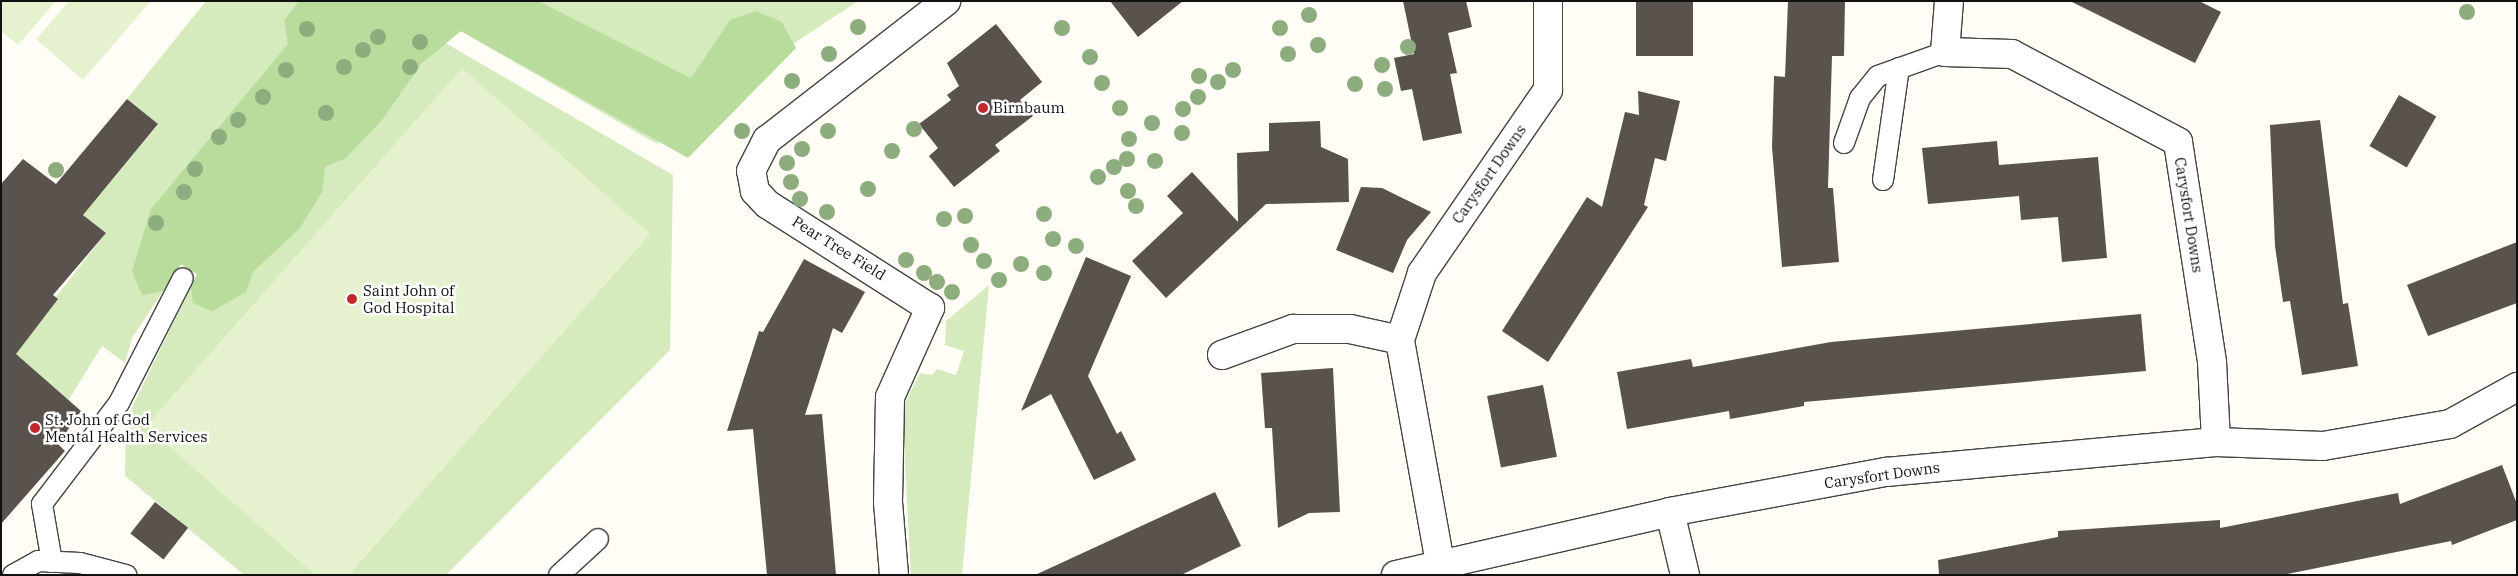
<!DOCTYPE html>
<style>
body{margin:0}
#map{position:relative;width:2518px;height:576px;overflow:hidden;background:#fffdf5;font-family:"IBM Plex Serif",serif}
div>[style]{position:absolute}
.green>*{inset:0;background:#d5ebbd}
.forest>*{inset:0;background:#b9dc9c}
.pitch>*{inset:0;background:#e6f2cf}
.building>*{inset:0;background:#5a524d;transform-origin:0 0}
.roads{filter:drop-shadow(1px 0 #444) drop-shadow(-1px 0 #444) drop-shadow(0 1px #444) drop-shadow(0 -1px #444)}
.lane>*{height:20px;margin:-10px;padding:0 10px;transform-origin:10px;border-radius:10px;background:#fff}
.street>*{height:28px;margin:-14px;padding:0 14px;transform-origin:14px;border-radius:14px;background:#fff}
.trees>*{width:16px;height:16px;margin:-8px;border-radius:50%;background:#8dad7f}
.dots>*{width:14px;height:14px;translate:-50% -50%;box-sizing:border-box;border:2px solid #fff;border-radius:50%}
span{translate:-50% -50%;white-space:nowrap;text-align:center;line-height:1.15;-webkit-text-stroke:5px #fff;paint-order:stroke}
.poi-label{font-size:15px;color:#111}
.left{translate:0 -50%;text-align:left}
.street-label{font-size:15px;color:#111}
.frame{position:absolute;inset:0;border:2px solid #111;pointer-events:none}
</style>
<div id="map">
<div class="green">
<div style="clip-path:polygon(206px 1px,373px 1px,673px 175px,670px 350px,446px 575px,244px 575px,125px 476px,126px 420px,197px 274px,181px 264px,132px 338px,125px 363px,102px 346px,68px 401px,13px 352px,106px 233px,53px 191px,102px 192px,158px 125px,127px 99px)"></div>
<div style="clip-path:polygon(408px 1px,858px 1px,716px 95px,657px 144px)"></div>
<div style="clip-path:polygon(989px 285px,962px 575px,911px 575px,902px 409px,920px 373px,932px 375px,937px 369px,956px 375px,964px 351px,945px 345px,946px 321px)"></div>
</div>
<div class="forest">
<div style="clip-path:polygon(299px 1px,538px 1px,691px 78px,730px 20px,756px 11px,782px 22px,796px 48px,688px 158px,461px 31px,421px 64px,383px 119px,346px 158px,325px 167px,322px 192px,300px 228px,253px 272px,246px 292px,212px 311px,193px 303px,191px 288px,197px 274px,181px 264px,163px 291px,142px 295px,132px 271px,151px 209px,288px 44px,284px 20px)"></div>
</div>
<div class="pitch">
<div style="clip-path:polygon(1px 1px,56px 1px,18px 45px,1px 31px)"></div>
<div style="clip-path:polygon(69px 1px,151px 1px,83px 80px,36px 39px)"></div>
<div style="clip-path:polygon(462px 68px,650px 234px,349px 575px,315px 575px,146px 426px)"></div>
</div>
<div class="building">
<div style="clip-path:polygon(1110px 1px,1183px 1px,1138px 37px)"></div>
<div style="clip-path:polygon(1403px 1px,1466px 1px,1472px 27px,1448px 33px,1457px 73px,1450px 74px,1462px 133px,1423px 141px,1412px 89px,1401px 91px,1394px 58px,1414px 54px)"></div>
<div style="left:1636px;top:1px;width:57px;height:55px"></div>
<div style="clip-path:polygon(1788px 1px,1845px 1px,1844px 56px,1832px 56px,1828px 188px,1833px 188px,1839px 262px,1782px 267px,1772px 147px,1774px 76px,1785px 77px)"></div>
<div style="clip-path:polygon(2070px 1px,2199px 1px,2221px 12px,2195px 63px)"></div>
<div style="clip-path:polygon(996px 24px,1042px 82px,1020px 100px,1033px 116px,995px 145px,1000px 151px,954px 187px,929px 156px,938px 148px,919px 124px,951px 100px,947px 95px,959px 86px,947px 63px)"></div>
<div style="clip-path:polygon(1638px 91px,1680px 101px,1666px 161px,1655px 158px,1644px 205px,1648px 207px,1548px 362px,1502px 331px,1587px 197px,1602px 207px,1625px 112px,1639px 115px)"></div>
<div style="left:2399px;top:95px;width:43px;height:59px;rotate:30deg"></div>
<div style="clip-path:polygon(127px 99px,158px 124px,83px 215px,106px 233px,53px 295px,58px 299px,16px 354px,81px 411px,58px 444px,65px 451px,1px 524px,1px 184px,23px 159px,56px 184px)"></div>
<div style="clip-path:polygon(2320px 120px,2343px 304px,2348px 303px,2358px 366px,2302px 375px,2290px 301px,2283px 302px,2275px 246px,2270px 125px)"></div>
<div style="clip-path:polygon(1320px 121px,1321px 147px,1348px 159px,1349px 202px,1266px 204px,1166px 298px,1132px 261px,1183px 213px,1167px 196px,1192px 172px,1238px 222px,1237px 153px,1269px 151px,1269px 123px)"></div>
<div style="clip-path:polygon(1997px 141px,1999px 165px,2098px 157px,2107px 258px,2062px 262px,2058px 217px,2021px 220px,2019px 196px,1928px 204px,1922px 148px)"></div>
<div style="clip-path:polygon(1361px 187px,1382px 188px,1431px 212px,1407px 240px,1393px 273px,1336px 250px)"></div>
<div style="clip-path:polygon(2517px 242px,2517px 303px,2428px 336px,2407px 285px)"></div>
<div style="clip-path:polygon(1086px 257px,1131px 276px,1088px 376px,1117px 434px,1121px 431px,1136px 460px,1094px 480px,1051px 394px,1021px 411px)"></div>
<div style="clip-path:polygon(804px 259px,865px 292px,842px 333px,833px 328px,805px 415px,822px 414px,836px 575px,767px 575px,753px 429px,727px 431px,759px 331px,763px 332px)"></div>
<div style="clip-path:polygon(2141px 314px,2146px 371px,1804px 402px,1804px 406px,1730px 419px,1729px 411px,1627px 429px,1617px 372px,1691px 359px,1693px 367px,1831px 342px)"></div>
<div style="clip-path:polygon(1333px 368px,1340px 512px,1309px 513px,1278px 528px,1272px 428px,1265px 428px,1261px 373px)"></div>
<div style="left:1543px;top:385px;width:73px;height:57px;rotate:79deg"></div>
<div style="clip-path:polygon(2502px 465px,2517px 504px,2517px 520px,2452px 545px,2451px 541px,2282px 575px,1939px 575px,1938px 560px,2058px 537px,2058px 531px,2220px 520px,2220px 528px,2398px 493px,2400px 504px)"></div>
<div style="clip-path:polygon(1215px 492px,1241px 546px,1181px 575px,1035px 575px)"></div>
<div style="left:155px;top:502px;width:42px;height:40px;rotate:38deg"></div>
</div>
<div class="roads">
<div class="lane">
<div style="left:1844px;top:143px;width:48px;rotate:-70.4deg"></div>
<div style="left:1860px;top:98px;width:28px;rotate:-51deg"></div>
<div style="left:1878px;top:76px;width:71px;rotate:-19.7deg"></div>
<div style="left:1883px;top:180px;width:113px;rotate:-81.9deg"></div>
<div style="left:52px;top:562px;width:59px;rotate:-99.8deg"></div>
<div style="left:42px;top:504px;width:127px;rotate:-52.7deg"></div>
<div style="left:119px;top:403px;width:140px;rotate:-62.9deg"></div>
<div style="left:13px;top:575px;width:29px;rotate:-29deg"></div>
<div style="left:38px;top:561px;width:42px;rotate:2.7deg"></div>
<div style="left:80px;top:563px;width:48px;rotate:14.6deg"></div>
<div style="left:559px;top:575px;width:53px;rotate:-42.7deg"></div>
</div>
<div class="street">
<div style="left:1949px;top:1px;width:51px;rotate:94.5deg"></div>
<div style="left:1945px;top:52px;width:67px;rotate:1.7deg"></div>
<div style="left:2012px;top:54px;width:188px;rotate:27.9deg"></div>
<div style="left:2178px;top:142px;width:223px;rotate:81.2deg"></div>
<div style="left:2212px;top:362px;width:80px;rotate:87.1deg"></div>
<div style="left:1222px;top:355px;width:76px;rotate:-20.1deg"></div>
<div style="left:1293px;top:329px;width:57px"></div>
<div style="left:1350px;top:329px;width:51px;rotate:12.4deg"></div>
<div style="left:1670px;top:512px;width:65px;rotate:76.6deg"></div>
<div style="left:1440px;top:563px;width:227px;rotate:-100.2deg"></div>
<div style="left:1400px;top:340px;width:71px;rotate:-71.8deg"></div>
<div style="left:1422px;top:273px;width:222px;rotate:-55.5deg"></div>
<div style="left:1548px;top:90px;width:89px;rotate:-90deg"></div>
<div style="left:894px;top:575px;width:73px;rotate:-94.7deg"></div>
<div style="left:888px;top:502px;width:105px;rotate:-88.9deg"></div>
<div style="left:890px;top:397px;width:98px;rotate:-65.8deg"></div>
<div style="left:930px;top:308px;width:193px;rotate:-147.5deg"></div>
<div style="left:767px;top:204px;width:18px;rotate:-133deg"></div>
<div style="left:755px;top:191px;width:20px;rotate:-101deg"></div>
<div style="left:751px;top:171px;width:35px;rotate:-63deg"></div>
<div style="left:767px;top:140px;width:227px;rotate:-37.8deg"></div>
<div style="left:1396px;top:575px;width:281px;rotate:-12.9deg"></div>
<div style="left:1670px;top:512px;width:220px;rotate:-10.5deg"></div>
<div style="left:1886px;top:472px;width:331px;rotate:-5.2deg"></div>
<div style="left:2216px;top:442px;width:107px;rotate:2.1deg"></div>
<div style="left:2323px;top:446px;width:129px;rotate:-9.8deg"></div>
<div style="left:2450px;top:424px;width:77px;rotate:-28.9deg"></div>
</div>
</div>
<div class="trees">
<div style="left:2467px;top:12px"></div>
<div style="left:1309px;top:15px"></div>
<div style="left:858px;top:27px"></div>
<div style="left:1062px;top:28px"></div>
<div style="left:1280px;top:28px"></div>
<div style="left:307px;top:29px"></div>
<div style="left:378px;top:37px"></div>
<div style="left:420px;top:42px"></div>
<div style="left:1318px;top:45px"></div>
<div style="left:1408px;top:47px"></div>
<div style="left:363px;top:50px"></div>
<div style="left:829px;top:54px"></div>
<div style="left:1288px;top:54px"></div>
<div style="left:1090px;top:57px"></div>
<div style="left:1382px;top:65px"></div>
<div style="left:344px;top:67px"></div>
<div style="left:410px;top:67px"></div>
<div style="left:286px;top:70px"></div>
<div style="left:1233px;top:70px"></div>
<div style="left:1199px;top:76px"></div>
<div style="left:792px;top:81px"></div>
<div style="left:1218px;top:82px"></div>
<div style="left:1102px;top:83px"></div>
<div style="left:1355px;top:84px"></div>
<div style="left:1385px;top:89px"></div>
<div style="left:263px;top:97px"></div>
<div style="left:1198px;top:97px"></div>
<div style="left:1120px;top:108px"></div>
<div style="left:1183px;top:109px"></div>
<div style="left:326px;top:113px"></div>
<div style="left:238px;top:120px"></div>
<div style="left:1152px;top:123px"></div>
<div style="left:914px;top:129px"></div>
<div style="left:742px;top:131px"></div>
<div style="left:828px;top:131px"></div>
<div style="left:1182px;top:133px"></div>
<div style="left:219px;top:137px"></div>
<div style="left:1129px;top:139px"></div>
<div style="left:802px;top:149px"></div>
<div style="left:892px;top:151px"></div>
<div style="left:1127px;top:159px"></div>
<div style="left:1155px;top:161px"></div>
<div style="left:787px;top:163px"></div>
<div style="left:1114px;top:167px"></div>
<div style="left:195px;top:169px"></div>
<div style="left:56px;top:170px"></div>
<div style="left:1098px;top:177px"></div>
<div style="left:791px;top:182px"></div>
<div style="left:868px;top:189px"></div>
<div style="left:1128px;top:191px"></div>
<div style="left:184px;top:192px"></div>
<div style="left:800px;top:199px"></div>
<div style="left:1136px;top:206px"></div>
<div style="left:827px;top:212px"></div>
<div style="left:1044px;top:214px"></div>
<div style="left:965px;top:216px"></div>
<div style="left:944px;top:219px"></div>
<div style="left:156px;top:223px"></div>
<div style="left:1053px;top:239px"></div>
<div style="left:971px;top:245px"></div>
<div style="left:1076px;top:246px"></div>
<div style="left:906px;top:260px"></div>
<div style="left:984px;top:261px"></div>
<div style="left:1021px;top:264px"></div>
<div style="left:924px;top:273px"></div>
<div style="left:1044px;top:273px"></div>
<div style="left:999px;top:280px"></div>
<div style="left:937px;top:282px"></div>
<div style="left:952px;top:292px"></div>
</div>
<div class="dots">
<div style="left:983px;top:108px;background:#c4262e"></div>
<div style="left:352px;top:299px;background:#c4262e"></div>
<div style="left:35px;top:428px;background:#c4262e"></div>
</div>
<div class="poi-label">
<span class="left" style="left:993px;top:108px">Birnbaum</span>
<span class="left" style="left:363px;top:299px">Saint John of<br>God Hospital</span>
<span class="left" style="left:45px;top:428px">St. John of God<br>Mental Health Services</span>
</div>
<div class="street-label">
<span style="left:1489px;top:174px;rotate:-55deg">Carysfort Downs</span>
<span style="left:2189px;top:215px;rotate:81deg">Carysfort Downs</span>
<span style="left:839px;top:248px;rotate:32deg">Pear Tree Field</span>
<span style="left:1882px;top:475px;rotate:-8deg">Carysfort Downs</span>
</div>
<div class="frame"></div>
</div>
